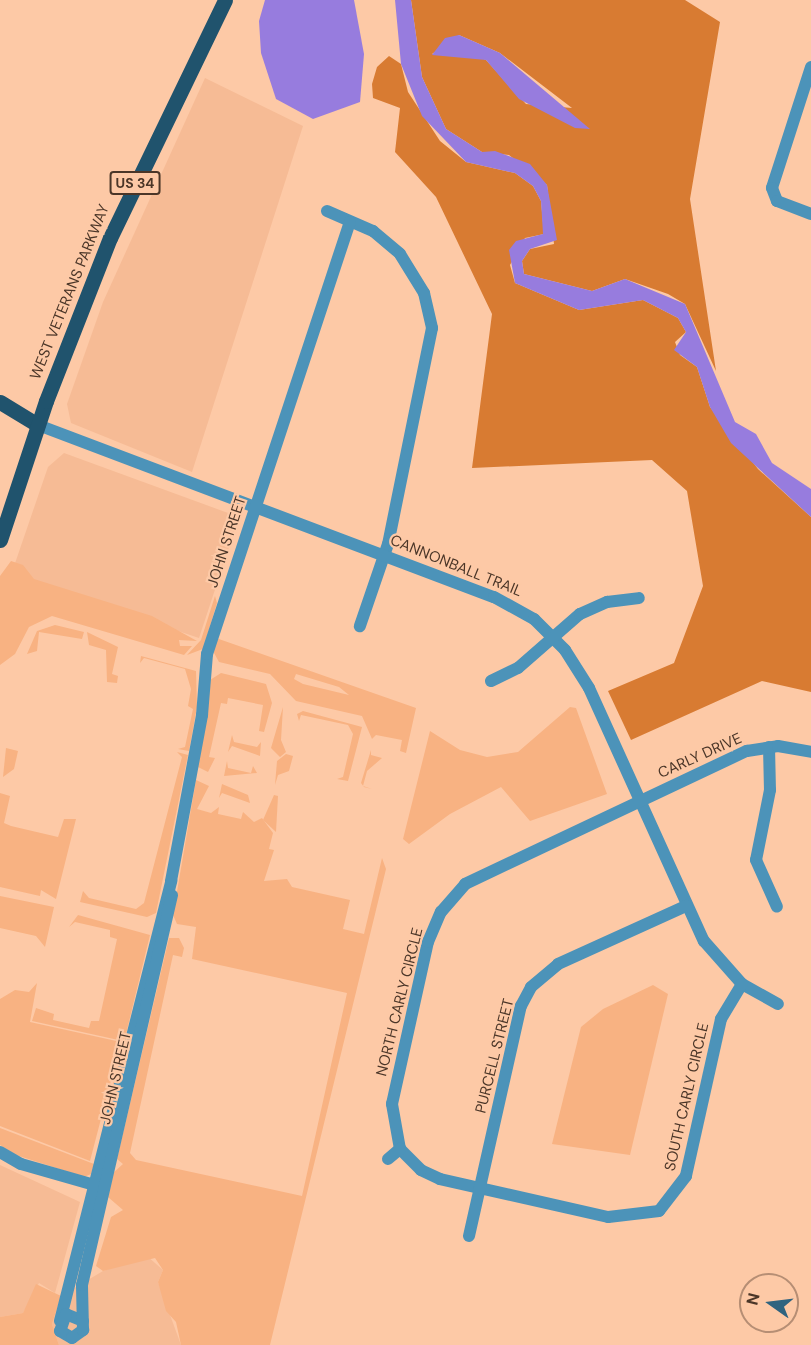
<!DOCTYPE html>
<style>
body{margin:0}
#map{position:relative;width:811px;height:1345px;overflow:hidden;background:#fdc9a6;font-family:"DM Sans",sans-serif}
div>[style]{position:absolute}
.built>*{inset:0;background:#f6bb95}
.green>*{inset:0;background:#f8b282}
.forest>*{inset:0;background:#d87b32}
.water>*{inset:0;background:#977cde}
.minor>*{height:12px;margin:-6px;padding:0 6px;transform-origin:6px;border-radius:6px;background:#4c93b9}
.major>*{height:15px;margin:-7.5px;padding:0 7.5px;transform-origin:7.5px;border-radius:7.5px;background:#20536d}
span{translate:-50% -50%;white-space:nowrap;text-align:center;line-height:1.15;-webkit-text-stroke:4.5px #fdc9a6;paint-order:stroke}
.shield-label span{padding:2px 4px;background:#fdc9a6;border:2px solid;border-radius:4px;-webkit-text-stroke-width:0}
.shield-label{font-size:14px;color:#4b3628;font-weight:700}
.street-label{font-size:15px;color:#4b3628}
.north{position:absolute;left:739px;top:1273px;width:60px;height:60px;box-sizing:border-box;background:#fdc9a6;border:2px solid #b68e74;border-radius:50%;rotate:284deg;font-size:16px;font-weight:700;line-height:24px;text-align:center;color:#4b3628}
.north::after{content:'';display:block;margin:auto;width:21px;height:27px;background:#2f637f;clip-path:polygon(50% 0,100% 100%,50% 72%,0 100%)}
</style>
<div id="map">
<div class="built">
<div style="clip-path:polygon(205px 78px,303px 126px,192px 472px,71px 423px,67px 404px,103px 302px)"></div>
<div style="clip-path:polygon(64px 453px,239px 517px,199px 638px,11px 575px,48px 467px)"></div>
<div style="clip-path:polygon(0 1165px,80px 1202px,55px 1293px,39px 1283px,23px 1313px,0 1317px)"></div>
<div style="clip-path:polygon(147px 1256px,163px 1270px,158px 1282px,181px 1345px,59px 1345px,52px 1324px,61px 1296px,103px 1271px)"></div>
</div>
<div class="green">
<div style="clip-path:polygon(11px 561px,23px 565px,34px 579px,152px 616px,197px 641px,179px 640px,180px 646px,192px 646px,184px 655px,52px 616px,29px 627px,15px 654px,0 665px,0 576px)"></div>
<div style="clip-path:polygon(215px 596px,217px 603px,203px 649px,187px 655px,201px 640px)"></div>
<div style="clip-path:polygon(55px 625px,84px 632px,82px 639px,39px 632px,37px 651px,27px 654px,37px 631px)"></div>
<div style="clip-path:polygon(87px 632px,118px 647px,112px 674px,118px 676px,117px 683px,107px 682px,106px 650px,89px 645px)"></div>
<div style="clip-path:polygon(evenodd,216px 638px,416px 708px,406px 753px,400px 751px,402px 740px,376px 735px,372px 739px,362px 716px,296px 701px,270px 674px,219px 662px,213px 651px,216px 638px,296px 674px,339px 687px,349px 695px,303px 684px,294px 679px,296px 674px)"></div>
<div style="clip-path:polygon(141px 656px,196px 671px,197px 707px,189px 751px,178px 749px,185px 747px,193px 709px,188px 706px,191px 689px,185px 669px,144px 658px,140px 663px)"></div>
<div style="clip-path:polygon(221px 673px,266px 684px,272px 703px,264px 732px,259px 731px,263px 705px,228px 698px,227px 704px,221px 703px,209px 757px,215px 758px,208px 772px,198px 767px,210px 680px)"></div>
<div style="clip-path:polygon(283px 707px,281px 740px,286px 752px,280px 757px,271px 748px)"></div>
<div style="clip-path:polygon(570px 707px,576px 708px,607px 794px,530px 821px,501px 787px,450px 814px,409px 844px,403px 839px,430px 731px,460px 750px,487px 757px,518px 752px)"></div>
<div style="clip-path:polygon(303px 711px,362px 727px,348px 781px,337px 779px,343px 777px,353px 734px,348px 725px,301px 715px,299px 721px,297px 714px)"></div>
<div style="clip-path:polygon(232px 735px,234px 742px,257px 747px,261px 742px,260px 756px,232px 746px,228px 752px)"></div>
<div style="clip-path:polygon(6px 748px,18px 751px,14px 769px,3px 777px)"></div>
<div style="clip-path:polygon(371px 750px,371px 755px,382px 758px,367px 771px,363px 786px,372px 789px,364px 787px,361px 783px)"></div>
<div style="clip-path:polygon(177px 752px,188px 755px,156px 913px,147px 917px,80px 902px,83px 891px,89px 898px,136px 909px,144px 903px,182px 757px)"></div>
<div style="clip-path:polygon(286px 754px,293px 756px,289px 771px,278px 775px,275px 785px,277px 761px)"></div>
<div style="clip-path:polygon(227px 761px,228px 768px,251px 773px,253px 766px,257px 773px,224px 776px)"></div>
<div style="clip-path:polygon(196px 780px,209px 786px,197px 809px,211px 813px,219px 807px,218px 814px,241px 819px,243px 812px,254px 822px,262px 818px,273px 833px,269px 849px,274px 850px,264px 881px,287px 879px,292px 887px,350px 900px,343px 929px,364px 934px,382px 858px,386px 869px,270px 1345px,181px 1345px,176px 1322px,166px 1311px,158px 1282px,163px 1270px,155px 1258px,103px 1271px,96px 1266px,111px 1217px,123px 1210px,108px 1197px,113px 1173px,123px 1164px,117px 1159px,169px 938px,179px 938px,184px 948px,182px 957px,173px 955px,130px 1153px,136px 1160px,302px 1196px,347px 993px,192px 959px,196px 927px,177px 924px,173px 915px)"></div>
<div style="clip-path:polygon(222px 784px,248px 795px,250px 803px,222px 793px,219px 798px)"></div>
<div style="clip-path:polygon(0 793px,10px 796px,4px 823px,11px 826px,58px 837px,64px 819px,76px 819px,56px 899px,41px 890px,40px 896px,0 887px)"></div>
<div style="clip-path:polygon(274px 795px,278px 796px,276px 832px,263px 820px)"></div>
<div style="clip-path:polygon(0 896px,54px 907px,45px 947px,36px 936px,0 928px)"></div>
<div style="clip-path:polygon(78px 915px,150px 935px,95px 1162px,123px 1041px,32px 1021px,36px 1008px,54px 1014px,53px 1020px,89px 1028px,91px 1021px,99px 1021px,117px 939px,110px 937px,110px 930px,75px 922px,69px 927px)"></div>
<div style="clip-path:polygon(37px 983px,30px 1022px,121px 1042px,90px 1161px,0 1126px,0 999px,15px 990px,29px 992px)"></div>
<div style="clip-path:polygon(653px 985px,668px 994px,630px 1155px,552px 1144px,581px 1027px,603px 1009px)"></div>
<div style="clip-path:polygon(0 1128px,94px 1164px,91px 1174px,84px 1177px,16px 1155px,0 1145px)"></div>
<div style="clip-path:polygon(36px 1284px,61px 1296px,52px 1324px,59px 1345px,0 1345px,0 1317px,23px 1313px)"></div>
</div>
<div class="forest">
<div style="clip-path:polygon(evenodd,411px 0,685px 0,720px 22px,690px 199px,716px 371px,685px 304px,668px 294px,625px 279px,592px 291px,524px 274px,522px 261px,530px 249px,554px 244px,547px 185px,509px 155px,482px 152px,446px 129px,422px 77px,411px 0,459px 35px,500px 53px,572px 108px,526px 104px,486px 60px,475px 55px,432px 54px,459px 35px)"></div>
<div style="clip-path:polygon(389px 56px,401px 64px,408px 92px,440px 141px,466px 162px,515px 173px,533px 186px,541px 201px,544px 234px,525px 238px,510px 265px,515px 283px,579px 310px,643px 300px,678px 318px,686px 332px,675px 342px,680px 355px,697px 367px,710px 407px,758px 469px,811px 517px,811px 692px,762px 681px,631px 740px,608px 691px,674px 663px,703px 586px,687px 491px,652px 460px,472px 468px,492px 314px,436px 197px,395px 152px,400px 108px,373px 98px,372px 84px,377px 67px)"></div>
</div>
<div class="water">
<div style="clip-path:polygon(265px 0,354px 0,364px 54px,360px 102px,313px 119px,276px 99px,261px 53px,259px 21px)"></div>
<div style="clip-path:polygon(395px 0,411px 0,422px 77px,446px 129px,482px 152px,495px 151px,530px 164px,547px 185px,557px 240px,530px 249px,522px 261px,524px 274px,592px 291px,625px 279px,685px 304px,735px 422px,756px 434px,772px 463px,811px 489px,811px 517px,731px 443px,710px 407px,697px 367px,674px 350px,686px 332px,678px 318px,643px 300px,579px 310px,515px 283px,509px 250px,516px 241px,543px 234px,541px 201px,533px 186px,515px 173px,466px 162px,422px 116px,401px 64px)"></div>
<div style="clip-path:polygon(459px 35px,500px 53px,590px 129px,575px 128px,519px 99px,486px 60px,432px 55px,445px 38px)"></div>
</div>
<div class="minor">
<div style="left:811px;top:67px;width:127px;rotate:107.9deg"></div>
<div style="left:772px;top:188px;width:14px;rotate:69deg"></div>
<div style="left:777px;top:201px;width:36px;rotate:21deg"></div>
<div style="left:327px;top:211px;width:50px;rotate:23.5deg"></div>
<div style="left:373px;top:231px;width:35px;rotate:40deg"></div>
<div style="left:400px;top:254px;width:46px;rotate:58.4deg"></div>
<div style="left:424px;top:293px;width:36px;rotate:77deg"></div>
<div style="left:432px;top:328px;width:220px;rotate:101.5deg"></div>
<div style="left:388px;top:544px;width:87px;rotate:108.9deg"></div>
<div style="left:38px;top:425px;width:487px;rotate:20.7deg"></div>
<div style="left:494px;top:597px;width:46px;rotate:28.8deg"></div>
<div style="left:534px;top:619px;width:44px;rotate:45deg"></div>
<div style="left:565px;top:650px;width:45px;rotate:57.7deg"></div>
<div style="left:589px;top:688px;width:278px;rotate:65.6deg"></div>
<div style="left:704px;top:941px;width:57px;rotate:48.5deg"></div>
<div style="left:742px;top:984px;width:41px;rotate:29.1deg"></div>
<div style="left:491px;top:681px;width:30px;rotate:-26deg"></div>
<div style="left:518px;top:668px;width:82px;rotate:-41.1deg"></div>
<div style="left:580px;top:614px;width:30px;rotate:-24deg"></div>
<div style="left:607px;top:602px;width:32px;rotate:-7deg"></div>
<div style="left:769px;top:747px;width:43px;rotate:88.7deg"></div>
<div style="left:770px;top:790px;width:71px;rotate:101.3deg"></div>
<div style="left:756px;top:860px;width:51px;rotate:65.9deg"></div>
<div style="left:742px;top:984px;width:41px;rotate:121deg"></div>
<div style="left:721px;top:1019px;width:161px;rotate:102.6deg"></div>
<div style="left:686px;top:1176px;width:44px;rotate:127.6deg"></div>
<div style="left:659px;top:1211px;width:51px;rotate:173.3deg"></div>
<div style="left:608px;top:1217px;width:172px;rotate:-167.3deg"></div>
<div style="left:440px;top:1179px;width:21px;rotate:-155deg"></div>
<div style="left:421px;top:1170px;width:30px;rotate:-135deg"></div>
<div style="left:400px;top:1149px;width:46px;rotate:-100.1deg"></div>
<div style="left:392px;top:1104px;width:166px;rotate:-77.5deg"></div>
<div style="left:428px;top:942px;width:33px;rotate:-67deg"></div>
<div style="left:441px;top:912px;width:37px;rotate:-49deg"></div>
<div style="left:465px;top:884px;width:312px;rotate:-25.3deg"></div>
<div style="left:747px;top:751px;width:31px;rotate:-9deg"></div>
<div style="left:778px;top:746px;width:34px;rotate:10deg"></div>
<div style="left:0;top:1152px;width:24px;rotate:30deg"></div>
<div style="left:21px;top:1164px;width:80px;rotate:15.9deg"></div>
<div style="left:388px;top:1159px;width:16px;rotate:-40deg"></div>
<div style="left:469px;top:1236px;width:236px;rotate:-77.3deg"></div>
<div style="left:521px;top:1006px;width:21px;rotate:-62deg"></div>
<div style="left:531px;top:987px;width:35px;rotate:-40deg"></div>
<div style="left:558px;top:964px;width:141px;rotate:-24.4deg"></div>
<div style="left:60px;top:1321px;width:454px;rotate:-75.8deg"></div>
<div style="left:171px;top:881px;width:169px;rotate:-79.4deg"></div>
<div style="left:202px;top:715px;width:61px;rotate:-85.3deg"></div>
<div style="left:207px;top:654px;width:455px;rotate:-71.7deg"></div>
<div style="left:83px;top:1321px;width:18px;rotate:-158deg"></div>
<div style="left:66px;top:1314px;width:18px;rotate:109deg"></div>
<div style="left:60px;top:1331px;width:14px;rotate:30deg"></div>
<div style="left:72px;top:1338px;width:14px;rotate:-36deg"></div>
<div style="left:83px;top:1330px;width:45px;rotate:-91.3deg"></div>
<div style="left:82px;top:1285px;width:400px;rotate:-77deg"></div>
</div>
<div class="major">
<div style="left:0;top:402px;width:44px;rotate:31.2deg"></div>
<div style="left:0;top:540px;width:146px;rotate:-71.7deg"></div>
<div style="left:46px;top:401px;width:175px;rotate:-68.6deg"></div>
<div style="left:110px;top:238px;width:264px;rotate:-64.2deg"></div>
</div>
<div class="shield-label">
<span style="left:135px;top:183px">US 34</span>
</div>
<div class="street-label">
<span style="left:70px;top:292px;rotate:-68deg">WEST VETERANS PARKWAY</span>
<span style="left:227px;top:542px;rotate:-72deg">JOHN STREET</span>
<span style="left:456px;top:566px;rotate:22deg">CANNONBALL TRAIL</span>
<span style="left:700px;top:756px;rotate:-24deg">CARLY DRIVE</span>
<span style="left:400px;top:1002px;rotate:-76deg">NORTH CARLY CIRCLE</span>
<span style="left:495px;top:1056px;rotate:-76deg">PURCELL STREET</span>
<span style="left:116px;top:1078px;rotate:-77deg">JOHN STREET</span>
<span style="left:687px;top:1097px;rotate:-77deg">SOUTH CARLY CIRCLE</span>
</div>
<div class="north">N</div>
</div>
